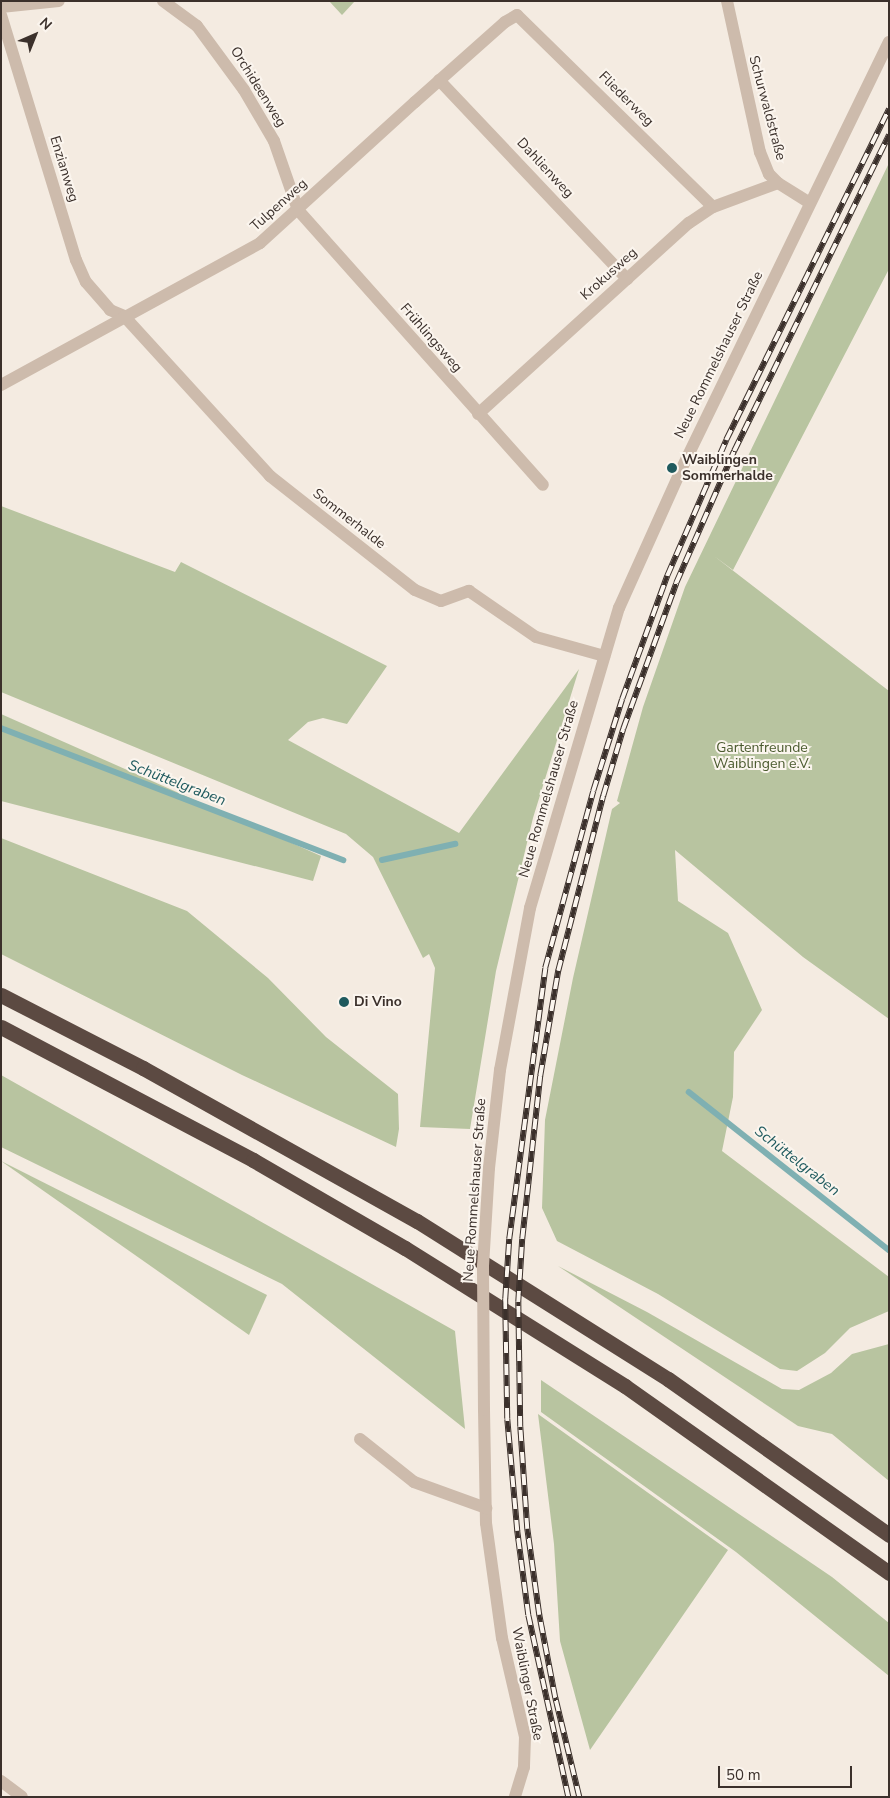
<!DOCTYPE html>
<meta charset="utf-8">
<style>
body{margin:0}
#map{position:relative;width:890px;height:1798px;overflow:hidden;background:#f4ebe1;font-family:"Nunito Sans",sans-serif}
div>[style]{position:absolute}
.green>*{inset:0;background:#b8c4a0}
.stream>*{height:5.5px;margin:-2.75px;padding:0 2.75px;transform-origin:2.75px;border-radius:2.75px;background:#7fb0b2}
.minor>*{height:12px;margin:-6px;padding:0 6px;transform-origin:6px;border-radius:6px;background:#cdbbac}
.highway>*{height:15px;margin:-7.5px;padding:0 7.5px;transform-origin:7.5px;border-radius:7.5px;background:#5c4a42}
.rail>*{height:5.5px;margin-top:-2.75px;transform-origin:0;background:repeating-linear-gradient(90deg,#fbf5ee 0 11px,#3b302b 0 22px);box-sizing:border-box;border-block:1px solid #3b302b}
.minor-bridge>*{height:12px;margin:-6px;padding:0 6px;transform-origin:6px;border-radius:6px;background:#cdbbac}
.dots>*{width:14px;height:14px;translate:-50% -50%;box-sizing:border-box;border:2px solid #fbf5ee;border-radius:50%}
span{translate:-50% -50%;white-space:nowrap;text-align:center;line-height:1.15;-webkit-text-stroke:4px #fbf5ee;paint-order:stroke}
.street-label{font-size:14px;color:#3b302b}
.poi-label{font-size:14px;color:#3b302b;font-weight:700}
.left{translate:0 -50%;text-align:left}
.park-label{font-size:14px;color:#4a5a2e}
.water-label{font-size:15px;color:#1f5a5e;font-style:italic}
.frame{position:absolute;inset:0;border:2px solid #3b302b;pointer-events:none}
.north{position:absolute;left:10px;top:10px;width:50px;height:50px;-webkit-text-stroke:4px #fbf5ee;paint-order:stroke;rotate:44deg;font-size:14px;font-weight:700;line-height:20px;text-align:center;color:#3b302b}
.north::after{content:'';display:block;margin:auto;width:18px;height:22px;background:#3b302b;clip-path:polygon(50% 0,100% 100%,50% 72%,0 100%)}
.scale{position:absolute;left:718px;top:1766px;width:134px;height:22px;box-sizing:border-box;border:2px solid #3b302b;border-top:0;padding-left:6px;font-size:15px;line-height:18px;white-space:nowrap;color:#3b302b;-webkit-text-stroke:4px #fbf5ee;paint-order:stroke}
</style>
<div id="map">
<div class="green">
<div style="clip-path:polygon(329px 1px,355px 1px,342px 15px)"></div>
<div style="clip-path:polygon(889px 163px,889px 269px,733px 570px,714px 556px,889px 691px,889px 1019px,803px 957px,675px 850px,678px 901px,728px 933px,762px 1010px,734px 1052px,733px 1097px,722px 1151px,889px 1277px,889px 1311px,850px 1328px,825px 1353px,797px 1371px,780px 1369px,658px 1294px,557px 1241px,542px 1208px,545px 1120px,573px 978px,612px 809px,620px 803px,617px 801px,643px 707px,685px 587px)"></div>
<div style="clip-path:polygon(1px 506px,175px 572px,181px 562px,387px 666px,347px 724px,323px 718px,308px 722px,288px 740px,459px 833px,579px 669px,533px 818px,496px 971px,470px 1129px,420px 1127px,435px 968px,429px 954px,423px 958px,373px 857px,346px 834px,1px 692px)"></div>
<div style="clip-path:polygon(1px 714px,321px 856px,313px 881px,1px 801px)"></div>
<div style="clip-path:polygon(1px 838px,187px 911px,268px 978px,326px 1037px,398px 1094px,399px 1129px,396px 1147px,242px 1075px,1px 954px)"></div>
<div style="clip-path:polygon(1px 1075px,455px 1331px,465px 1429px,282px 1284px,1px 1147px)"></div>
<div style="clip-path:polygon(1px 1161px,267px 1295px,249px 1335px)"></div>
<div style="clip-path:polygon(558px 1266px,647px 1312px,782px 1389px,799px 1390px,831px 1373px,852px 1354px,889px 1344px,889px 1481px,832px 1434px,798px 1426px)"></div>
<div style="clip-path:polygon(541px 1380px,832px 1577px,889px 1623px,889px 1676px,736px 1552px,541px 1412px)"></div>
<div style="clip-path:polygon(538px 1414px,728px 1550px,590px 1750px,560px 1641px,554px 1544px)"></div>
</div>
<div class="stream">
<div style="left:1px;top:728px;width:367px;rotate:21.1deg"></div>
<div style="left:382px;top:860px;width:75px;rotate:-12.4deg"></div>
<div style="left:689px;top:1092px;width:255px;rotate:38.3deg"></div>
</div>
<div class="minor">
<div style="left:163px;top:1px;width:42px;rotate:36.3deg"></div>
<div style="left:197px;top:26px;width:79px;rotate:53.7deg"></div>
<div style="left:244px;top:90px;width:59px;rotate:59.5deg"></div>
<div style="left:274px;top:141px;width:73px;rotate:70.8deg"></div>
<div style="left:298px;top:210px;width:368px;rotate:48.3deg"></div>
<div style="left:727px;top:1px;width:155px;rotate:77.7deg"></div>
<div style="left:760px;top:152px;width:24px;rotate:68deg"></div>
<div style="left:769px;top:174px;width:13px;rotate:45deg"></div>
<div style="left:778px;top:183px;width:36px;rotate:32deg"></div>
<div style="left:1px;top:7px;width:58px;rotate:-5.9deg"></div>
<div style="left:1px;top:15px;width:256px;rotate:73deg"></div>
<div style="left:76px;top:260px;width:24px;rotate:66deg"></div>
<div style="left:86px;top:282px;width:37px;rotate:49deg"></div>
<div style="left:110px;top:310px;width:15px;rotate:23deg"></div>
<div style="left:124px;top:316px;width:217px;rotate:47.6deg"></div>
<div style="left:270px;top:476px;width:184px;rotate:38.2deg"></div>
<div style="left:415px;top:590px;width:28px;rotate:23deg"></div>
<div style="left:441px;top:601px;width:30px;rotate:-20deg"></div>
<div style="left:469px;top:591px;width:81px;rotate:34.5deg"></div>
<div style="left:536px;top:637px;width:71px;rotate:15.6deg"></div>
<div style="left:439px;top:80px;width:274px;rotate:46.6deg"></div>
<div style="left:1px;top:385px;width:295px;rotate:-28.7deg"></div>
<div style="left:260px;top:243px;width:210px;rotate:-42.3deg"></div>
<div style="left:415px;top:102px;width:120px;rotate:-41.6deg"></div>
<div style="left:505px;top:22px;width:14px;rotate:-30deg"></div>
<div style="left:517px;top:15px;width:274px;rotate:44.4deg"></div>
<div style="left:478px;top:414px;width:285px;rotate:-42.2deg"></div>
<div style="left:689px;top:223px;width:29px;rotate:-34deg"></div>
<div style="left:713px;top:207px;width:69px;rotate:-20.3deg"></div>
<div style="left:489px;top:1168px;width:99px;rotate:-83.6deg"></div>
<div style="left:500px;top:1070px;width:165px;rotate:-79.5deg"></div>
<div style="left:530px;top:908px;width:313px;rotate:-73.5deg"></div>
<div style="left:619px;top:608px;width:149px;rotate:-65.8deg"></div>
<div style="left:680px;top:472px;width:478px;rotate:-64.1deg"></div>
<div style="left:484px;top:1410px;width:113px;rotate:89deg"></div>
<div style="left:486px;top:1523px;width:116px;rotate:82.1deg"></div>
<div style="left:502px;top:1638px;width:102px;rotate:76.9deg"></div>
<div style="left:525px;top:1737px;width:30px;rotate:92deg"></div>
<div style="left:524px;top:1767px;width:31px;rotate:107deg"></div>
<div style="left:360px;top:1439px;width:69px;rotate:38.5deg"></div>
<div style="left:414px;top:1482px;width:77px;rotate:19.9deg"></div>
<div style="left:1px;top:1781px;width:26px;rotate:37deg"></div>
</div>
<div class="highway">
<div style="left:1px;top:995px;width:160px;rotate:27.2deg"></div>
<div style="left:143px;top:1068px;width:314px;rotate:29.2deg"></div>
<div style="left:417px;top:1221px;width:297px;rotate:32.2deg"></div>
<div style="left:668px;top:1379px;width:271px;rotate:35.2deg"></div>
<div style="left:1px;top:1027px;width:285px;rotate:27.8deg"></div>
<div style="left:253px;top:1160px;width:176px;rotate:30.1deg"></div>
<div style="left:405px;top:1248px;width:260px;rotate:32.1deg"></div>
<div style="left:625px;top:1386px;width:324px;rotate:35.3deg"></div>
</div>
<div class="rail">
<div style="left:568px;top:1797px;width:186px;rotate:-102.4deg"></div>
<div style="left:528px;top:1615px;width:85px;rotate:-97.5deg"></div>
<div style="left:517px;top:1531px;width:112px;rotate:-95.1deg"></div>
<div style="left:507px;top:1419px;width:120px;rotate:-91deg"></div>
<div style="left:505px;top:1299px;width:60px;rotate:-86.2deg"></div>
<div style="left:509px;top:1239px;width:273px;rotate:-82.4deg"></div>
<div style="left:545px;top:968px;width:183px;rotate:-74.8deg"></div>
<div style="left:593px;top:791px;width:96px;rotate:-72.5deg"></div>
<div style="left:622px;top:699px;width:131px;rotate:-69.9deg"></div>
<div style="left:667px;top:576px;width:148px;rotate:-66.5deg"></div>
<div style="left:726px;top:440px;width:369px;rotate:-63.8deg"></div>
<div style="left:579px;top:1797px;width:102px;rotate:-103.6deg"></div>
<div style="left:555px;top:1698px;width:85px;rotate:-100.9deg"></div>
<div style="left:539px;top:1615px;width:87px;rotate:-97.9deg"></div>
<div style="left:527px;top:1529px;width:102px;rotate:-93.9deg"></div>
<div style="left:520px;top:1427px;width:125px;rotate:-90.9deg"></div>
<div style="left:518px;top:1302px;width:63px;rotate:-86.4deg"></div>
<div style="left:522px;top:1239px;width:164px;rotate:-83.7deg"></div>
<div style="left:540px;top:1076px;width:107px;rotate:-80.3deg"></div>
<div style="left:558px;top:971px;width:181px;rotate:-75.6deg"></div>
<div style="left:603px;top:796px;width:70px;rotate:-73.4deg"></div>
<div style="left:623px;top:729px;width:155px;rotate:-70deg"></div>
<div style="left:676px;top:583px;width:144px;rotate:-66.3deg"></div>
<div style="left:734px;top:451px;width:352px;rotate:-63.9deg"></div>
</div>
<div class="minor-bridge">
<div style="left:484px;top:1410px;width:144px;rotate:-90.4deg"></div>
<div style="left:483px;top:1266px;width:98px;rotate:-86.5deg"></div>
</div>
<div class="dots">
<div style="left:672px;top:468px;background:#1f5a5e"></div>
<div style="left:344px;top:1002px;background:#1f5a5e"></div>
</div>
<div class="street-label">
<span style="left:258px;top:87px;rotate:58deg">Orchideenweg</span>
<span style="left:626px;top:99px;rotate:45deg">Fliederweg</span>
<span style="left:767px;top:108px;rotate:75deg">Schurwaldstraße</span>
<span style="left:545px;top:168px;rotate:47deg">Dahlienweg</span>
<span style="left:64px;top:169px;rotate:73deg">Enzianweg</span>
<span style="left:279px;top:205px;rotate:-42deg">Tulpenweg</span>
<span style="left:609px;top:274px;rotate:-42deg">Krokusweg</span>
<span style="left:431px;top:338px;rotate:49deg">Frühlingsweg</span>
<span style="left:719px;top:355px;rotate:-64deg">Neue Rommelshauser Straße</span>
<span style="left:349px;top:519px;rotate:38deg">Sommerhalde</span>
<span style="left:549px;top:789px;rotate:-74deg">Neue Rommelshauser Straße</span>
<span style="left:475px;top:1190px;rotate:-86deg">Neue Rommelshauser Straße</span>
<span style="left:527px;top:1684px;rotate:79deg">Waiblinger Straße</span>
</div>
<div class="poi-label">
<span class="left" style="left:682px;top:468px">Waiblingen<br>Sommerhalde</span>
<span class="left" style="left:354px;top:1002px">Di Vino</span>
</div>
<div class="park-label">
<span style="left:762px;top:756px">Gartenfreunde<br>Waiblingen e.V.</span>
</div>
<div class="water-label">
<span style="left:177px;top:783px;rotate:21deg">Schüttelgraben</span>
<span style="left:797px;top:1161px;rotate:38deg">Schüttelgraben</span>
</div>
<div class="frame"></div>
<div class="north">N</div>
<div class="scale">50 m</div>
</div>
